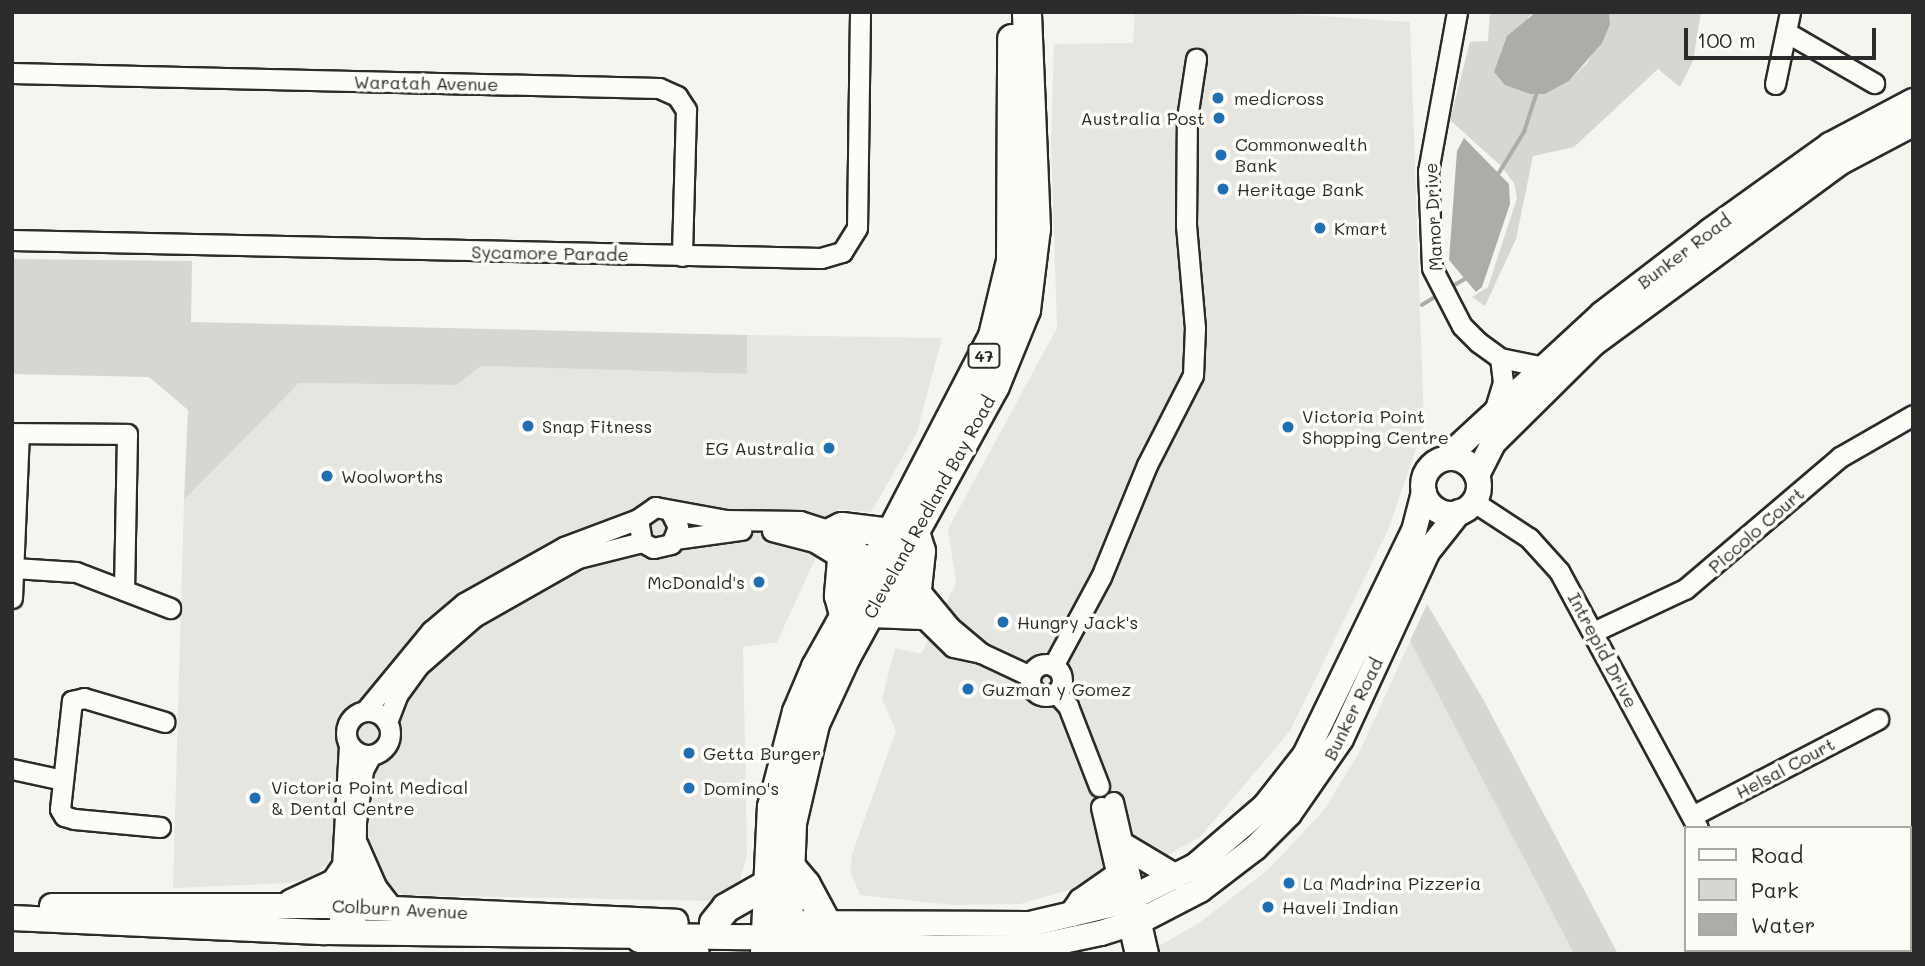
<!DOCTYPE html>
<style>
body{margin:0}
#map{position:relative;width:1925px;height:966px;overflow:hidden;background:#f5f4ef;font-family:Mali,sans-serif}
div>[style]{position:absolute}
.built>*{inset:0;background:#e6e5e0}
.green>*{inset:0;background:#d7d6d2}
.water>*{inset:0;background:#adaca9}
.stream>*{height:3.5px;margin:-1.75px;padding:0 1.75px;transform-origin:1.75px;border-radius:1.75px;background:#adaca9}
.roads{filter:drop-shadow(2px 0 #2b2b2b) drop-shadow(-2px 0 #2b2b2b) drop-shadow(0 2px #2b2b2b) drop-shadow(0 -2px #2b2b2b)}
.minor>*{height:19px;margin:-9.5px;padding:0 9.5px;transform-origin:9.5px;border-radius:9.5px;background:#fdfcf7}
.minor>.ring{margin:-9.5px;padding:0;box-sizing:content-box;background:none;border:19px solid #fdfcf7;border-radius:50%}
.major>*{height:24px;margin:-12px;padding:0 12px;transform-origin:12px;border-radius:12px;background:#fdfcf7}
.major>.ring{margin:-12px;padding:0;box-sizing:content-box;background:none;border:24px solid #fdfcf7;border-radius:50%}
.highway>*{height:28px;margin:-14px;padding:0 14px;transform-origin:14px;border-radius:14px;background:#fdfcf7}
.dots>*{width:19px;height:19px;translate:-50% -50%;box-sizing:border-box;border:4px solid #fdfcf7;border-radius:50%}
span{translate:-50% -50%;white-space:nowrap;text-align:center;line-height:1.15;-webkit-text-stroke:7px #fdfcf7;paint-order:stroke}
.shield-label span{padding:2px 5px;background:#fdfcf7;border:2px solid;border-radius:5px;-webkit-text-stroke-width:0}
.shield-label{font-size:16px;color:#2b2b2b;font-weight:700}
.street-label{font-size:18px;color:#2b2b2b}
.poi-label{font-size:18px;color:#2b2b2b}
.left{translate:0 -50%;text-align:left}
.right{translate:-100% -50%;text-align:right}
.frame{position:absolute;inset:0;border:14px solid #2b2b2b;pointer-events:none}
.legend{position:absolute;left:1684px;top:826px;width:228px;height:126px;box-sizing:border-box;background:#fdfcf7;border:2px solid #a9a8a5;margin:0;padding:9px 12px;list-style:none;font-size:21px;color:#2b2b2b}
.legend li{display:flex;align-items:center;gap:14px;height:35px}
.legend b{width:35px;border:2px solid #a9a8a5}
.scale{position:absolute;left:1684px;top:28px;width:192px;height:32px;box-sizing:border-box;border:4px solid #2b2b2b;border-top:0;padding-left:9px;font-size:21px;line-height:24px;white-space:nowrap;color:#2b2b2b;-webkit-text-stroke:5px #fdfcf7;paint-order:stroke}
</style>
<div id="map">
<div class="built">
<div style="clip-path:polygon(1135px 12px,1258px 12px,1410px 22px,1424px 426px,1388px 530px,1290px 731px,1200px 837px,1142px 869px,1020px 904px,953px 905px,860px 895px,850px 871px,852px 854px,896px 731px,882px 699px,895px 648px,921px 654px,956px 583px,948px 529px,1057px 328px,1051px 142px,1054px 44px,1133px 43px)"></div>
<div style="clip-path:polygon(747px 335px,942px 338px,917px 432px,871px 512px,838px 509px,777px 642px,743px 647px,747px 855px,740px 880px,729px 896px,713px 901px,403px 895px,383px 882px,377px 867px,325px 865px,316px 875px,290px 883px,173px 888px,184px 500px,299px 383px,456px 385px,481px 366px,747px 374px)"></div>
<div style="clip-path:polygon(1410px 641px,1574px 954px,1145px 954px,1199px 923px,1268px 870px,1324px 810px,1360px 751px)"></div>
</div>
<div class="green">
<div style="clip-path:polygon(1490px 12px,1536px 12px,1528px 17px,1545px 94px,1569px 81px,1587px 63px,1610px 24px,1609px 12px,1701px 12px,1693px 61px,1680px 87px,1658px 69px,1574px 147px,1533px 156px,1516px 239px,1485px 306px,1472px 297px,1488px 287px,1517px 198px,1514px 183px,1501px 166px,1450px 120px,1470px 42px,1488px 41px)"></div>
<div style="clip-path:polygon(12px 259px,192px 261px,191px 322px,747px 335px,747px 374px,481px 366px,456px 385px,299px 383px,184px 500px,188px 410px,149px 377px,12px 374px)"></div>
<div style="clip-path:polygon(1427px 604px,1483px 699px,1618px 954px,1574px 954px,1410px 641px)"></div>
</div>
<div class="water">
<div style="clip-path:polygon(1536px 12px,1609px 12px,1610px 24px,1602px 43px,1569px 81px,1545px 94px,1530px 94px,1505px 85px,1494px 72px,1507px 36px)"></div>
<div style="clip-path:polygon(1464px 138px,1509px 184px,1510px 204px,1482px 287px,1476px 292px,1449px 260px,1457px 151px)"></div>
</div>
<div class="stream">
<div style="left:1499px;top:173px;width:48px;rotate:-58.6deg"></div>
<div style="left:1524px;top:132px;width:42px;rotate:-72deg"></div>
<div style="left:1451px;top:287px;width:20px;rotate:-30deg"></div>
<div style="left:1422px;top:305px;width:19px;rotate:-32deg"></div>
</div>
<div class="roads">
<div class="minor">
<div style="left:1457px;top:12px;width:162px;rotate:100.3deg"></div>
<div style="left:1428px;top:171px;width:97px;rotate:87.6deg"></div>
<div style="left:1432px;top:268px;width:65px;rotate:62.7deg"></div>
<div style="left:1462px;top:326px;width:23px;rotate:45deg"></div>
<div style="left:1478px;top:342px;width:27px;rotate:36deg"></div>
<div style="left:1500px;top:358px;width:45px;rotate:11.6deg"></div>
<div style="left:1786px;top:32px;width:102px;rotate:30.1deg"></div>
<div style="left:12px;top:73px;width:647px;rotate:1.33deg"></div>
<div style="left:659px;top:88px;width:20px;rotate:24deg"></div>
<div style="left:677px;top:96px;width:17px;rotate:57deg"></div>
<div style="left:686px;top:110px;width:146px;rotate:91.6deg"></div>
<div style="left:1775px;top:84px;width:74px;rotate:-78.2deg"></div>
<div style="left:12px;top:240px;width:809px;rotate:1.27deg"></div>
<div style="left:821px;top:258px;width:22px;rotate:-16deg"></div>
<div style="left:842px;top:252px;width:28px;rotate:-58deg"></div>
<div style="left:857px;top:228px;width:216px;rotate:-89.2deg"></div>
<div style="left:1493px;top:415px;width:34px;rotate:-73deg"></div>
<div style="left:1503px;top:382px;width:24px;rotate:-97deg"></div>
<div style="left:12px;top:433px;width:115px;rotate:0.5deg"></div>
<div style="left:127px;top:434px;width:156px;rotate:91.1deg"></div>
<div style="left:1474px;top:502px;width:66px;rotate:33.2deg"></div>
<div style="left:1529px;top:538px;width:45px;rotate:47.7deg"></div>
<div style="left:1559px;top:571px;width:292px;rotate:61.6deg"></div>
<div style="left:670px;top:511px;width:18px;rotate:63deg"></div>
<div style="left:678px;top:527px;width:18px;rotate:112deg"></div>
<div style="left:671px;top:544px;width:18px;rotate:167deg"></div>
<div style="left:653px;top:548px;width:13px;rotate:-151deg"></div>
<div style="left:642px;top:542px;width:23px;rotate:-100deg"></div>
<div style="left:638px;top:519px;width:21px;rotate:-35deg"></div>
<div style="left:655px;top:507px;width:71px;rotate:10.5deg"></div>
<div style="left:725px;top:520px;width:75px;rotate:0.8deg"></div>
<div style="left:800px;top:521px;width:22px;rotate:18deg"></div>
<div style="left:821px;top:528px;width:113px;rotate:31.6deg"></div>
<div style="left:917px;top:587px;width:52px;rotate:50.5deg"></div>
<div style="left:950px;top:627px;width:40px;rotate:40deg"></div>
<div style="left:772px;top:531px;width:43px;rotate:14.7deg"></div>
<div style="left:814px;top:542px;width:98px;rotate:31.3deg"></div>
<div style="left:898px;top:593px;width:77px;rotate:44.5deg"></div>
<div style="left:953px;top:647px;width:29px;rotate:12deg"></div>
<div style="left:981px;top:653px;width:54px;rotate:25.1deg"></div>
<div style="left:675px;top:539px;width:67px;rotate:-7.8deg"></div>
<div style="left:14px;top:568px;width:62px;rotate:3.7deg"></div>
<div style="left:76px;top:572px;width:101px;rotate:21deg"></div>
<div style="left:12px;top:598px;width:164px;rotate:-87.6deg"></div>
<div style="left:1593px;top:632px;width:102px;rotate:-25.1deg"></div>
<div style="left:1685px;top:589px;width:204px;rotate:-40.4deg"></div>
<div style="left:1840px;top:457px;width:84px;rotate:-29.9deg"></div>
<div class="ring" style="left:1030px;top:664px;width:13px;height:13px"></div>
<div style="left:1053px;top:666px;width:101px;rotate:-61.7deg"></div>
<div style="left:1101px;top:577px;width:121px;rotate:-67.7deg"></div>
<div style="left:1147px;top:465px;width:101px;rotate:-62.9deg"></div>
<div style="left:1193px;top:375px;width:47px;rotate:-87.6deg"></div>
<div style="left:1195px;top:328px;width:102px;rotate:-95deg"></div>
<div style="left:1186px;top:226px;width:108px;rotate:-89.5deg"></div>
<div style="left:1187px;top:118px;width:60px;rotate:-81.3deg"></div>
<div style="left:1056px;top:693px;width:18px;rotate:47deg"></div>
<div style="left:1068px;top:706px;width:86px;rotate:68.8deg"></div>
<div class="ring" style="left:346px;top:711px;width:25px;height:25px"></div>
<div style="left:365px;top:711px;width:104px;rotate:-50.5deg"></div>
<div style="left:431px;top:631px;width:43px;rotate:-40.3deg"></div>
<div style="left:464px;top:603px;width:115px;rotate:-29.2deg"></div>
<div style="left:564px;top:547px;width:79px;rotate:-20.7deg"></div>
<div style="left:387px;top:722px;width:30px;rotate:-69deg"></div>
<div style="left:398px;top:694px;width:34px;rotate:-54deg"></div>
<div style="left:418px;top:666px;width:74px;rotate:-41.2deg"></div>
<div style="left:474px;top:617px;width:120px;rotate:-29.6deg"></div>
<div style="left:578px;top:558px;width:66px;rotate:-14deg"></div>
<div style="left:12px;top:769px;width:52px;rotate:12.2deg"></div>
<div style="left:1113px;top:802px;width:156px;rotate:77deg"></div>
<div style="left:1101px;top:807px;width:151px;rotate:77deg"></div>
<div style="left:1692px;top:816px;width:210px;rotate:-27.5deg"></div>
<div style="left:160px;top:827px;width:86px;rotate:-174.7deg"></div>
<div style="left:74px;top:819px;width:10px;rotate:-163deg"></div>
<div style="left:64px;top:816px;width:8px;rotate:-120deg"></div>
<div style="left:60px;top:809px;width:109px;rotate:-83.7deg"></div>
<div style="left:72px;top:701px;width:12px;rotate:-14deg"></div>
<div style="left:84px;top:698px;width:84px;rotate:16.5deg"></div>
<div style="left:339px;top:919px;width:173px;rotate:-86.7deg"></div>
<div style="left:355px;top:920px;width:98px;rotate:-89.4deg"></div>
<div style="left:356px;top:822px;width:52px;rotate:-82.3deg"></div>
<div style="left:363px;top:770px;width:17px;rotate:-62deg"></div>
<div style="left:1798px;top:950px;width:8px;rotate:30deg"></div>
</div>
<div class="major">
<div style="left:1446px;top:458px;width:212px;rotate:-42.7deg"></div>
<div style="left:1602px;top:314px;width:136px;rotate:-37.5deg"></div>
<div style="left:1710px;top:231px;width:148px;rotate:-35.6deg"></div>
<div style="left:1830px;top:145px;width:94px;rotate:-27.9deg"></div>
<div class="ring" style="left:1423px;top:458px;width:32px;height:32px"></div>
<div style="left:1477px;top:475px;width:36px;rotate:-63deg"></div>
<div style="left:1493px;top:443px;width:141px;rotate:-44.7deg"></div>
<div style="left:1593px;top:344px;width:305px;rotate:-36.3deg"></div>
<div style="left:1839px;top:163px;width:84px;rotate:-27.8deg"></div>
<div style="left:356px;top:846px;width:47px;rotate:66.2deg"></div>
<div style="left:375px;top:889px;width:24px;rotate:52deg"></div>
<div style="left:1126px;top:847px;width:58px;rotate:31deg"></div>
<div style="left:291px;top:902px;width:47px;rotate:-24.9deg"></div>
<div style="left:334px;top:882px;width:14px;rotate:-56deg"></div>
<div style="left:52px;top:906px;width:275px"></div>
<div style="left:327px;top:906px;width:349px;rotate:2.6deg"></div>
<div style="left:1072px;top:914px;width:16px;rotate:-55deg"></div>
<div style="left:1081px;top:901px;width:44px;rotate:-34.8deg"></div>
<div style="left:12px;top:918px;width:314px;rotate:2.6deg"></div>
<div style="left:326px;top:932px;width:421px;rotate:0.7deg"></div>
<div style="left:747px;top:937px;width:193px;rotate:3.3deg"></div>
<div style="left:940px;top:948px;width:95px;rotate:-0.6deg"></div>
<div style="left:1035px;top:947px;width:67px;rotate:-12deg"></div>
<div style="left:1101px;top:933px;width:43px;rotate:-17.6deg"></div>
<div style="left:1142px;top:920px;width:65px;rotate:-27.3deg"></div>
<div style="left:1200px;top:890px;width:69px;rotate:-37.4deg"></div>
<div style="left:1255px;top:848px;width:48px;rotate:-45deg"></div>
<div style="left:1289px;top:814px;width:91px;rotate:-55.3deg"></div>
<div style="left:1341px;top:739px;width:207px;rotate:-65.2deg"></div>
<div style="left:1428px;top:551px;width:50px;rotate:-51.5deg"></div>
<div style="left:769px;top:923px;width:261px;rotate:0.2deg"></div>
<div style="left:1030px;top:924px;width:96px;rotate:-13.3deg"></div>
<div style="left:1123px;top:902px;width:80px;rotate:-26.6deg"></div>
<div style="left:1195px;top:866px;width:92px;rotate:-40.6deg"></div>
<div style="left:1265px;top:806px;width:65px;rotate:-51.9deg"></div>
<div style="left:1305px;top:755px;width:249px;rotate:-64.1deg"></div>
<div style="left:1414px;top:531px;width:40px;rotate:-75.6deg"></div>
</div>
<div class="highway">
<div style="left:830px;top:533px;width:13px;rotate:-27deg"></div>
<div style="left:842px;top:527px;width:49px;rotate:7deg"></div>
<div style="left:916px;top:535px;width:17px;rotate:73deg"></div>
<div style="left:921px;top:551px;width:36px;rotate:96deg"></div>
<div style="left:842px;top:560px;width:36px;rotate:95deg"></div>
<div style="left:839px;top:596px;width:20px;rotate:75deg"></div>
<div style="left:871px;top:613px;width:51px;rotate:2.2deg"></div>
<div style="left:791px;top:867px;width:23px;rotate:50deg"></div>
<div style="left:806px;top:885px;width:42px;rotate:61.6deg"></div>
<div style="left:714px;top:923px;width:19px;rotate:-51deg"></div>
<div style="left:726px;top:908px;width:48px;rotate:-29.7deg"></div>
<div style="left:640px;top:938px;width:57px;rotate:16.2deg"></div>
<div style="left:765px;top:954px;width:147px;rotate:-87.3deg"></div>
<div style="left:772px;top:807px;width:98px;rotate:-75.3deg"></div>
<div style="left:797px;top:712px;width:49px;rotate:-67.1deg"></div>
<div style="left:816px;top:667px;width:154px;rotate:-60.8deg"></div>
<div style="left:891px;top:533px;width:222px;rotate:-62.6deg"></div>
<div style="left:993px;top:336px;width:77px;rotate:-76.5deg"></div>
<div style="left:1011px;top:261px;width:222px;rotate:-89.7deg"></div>
<div style="left:787px;top:954px;width:131px;rotate:-87.8deg"></div>
<div style="left:792px;top:823px;width:102px;rotate:-76.9deg"></div>
<div style="left:815px;top:724px;width:74px;rotate:-65.2deg"></div>
<div style="left:846px;top:657px;width:309px;rotate:-61.2deg"></div>
<div style="left:995px;top:386px;width:82px;rotate:-67.8deg"></div>
<div style="left:1026px;top:310px;width:82px;rotate:-83deg"></div>
<div style="left:1036px;top:229px;width:217px;rotate:-92.4deg"></div>
<div style="left:812px;top:954px;width:22px;rotate:-24deg"></div>
</div>
</div>
<div class="dots">
<div style="left:1218px;top:98px;background:#1f6fb2"></div>
<div style="left:1219px;top:118px;background:#1f6fb2"></div>
<div style="left:1221px;top:155px;background:#1f6fb2"></div>
<div style="left:1223px;top:189px;background:#1f6fb2"></div>
<div style="left:1320px;top:228px;background:#1f6fb2"></div>
<div style="left:528px;top:426px;background:#1f6fb2"></div>
<div style="left:1288px;top:427px;background:#1f6fb2"></div>
<div style="left:829px;top:448px;background:#1f6fb2"></div>
<div style="left:327px;top:476px;background:#1f6fb2"></div>
<div style="left:759px;top:582px;background:#1f6fb2"></div>
<div style="left:1003px;top:622px;background:#1f6fb2"></div>
<div style="left:968px;top:689px;background:#1f6fb2"></div>
<div style="left:689px;top:753px;background:#1f6fb2"></div>
<div style="left:689px;top:788px;background:#1f6fb2"></div>
<div style="left:255px;top:798px;background:#1f6fb2"></div>
<div style="left:1289px;top:883px;background:#1f6fb2"></div>
<div style="left:1268px;top:907px;background:#1f6fb2"></div>
</div>
<div class="shield-label">
<span style="left:984px;top:356px">47</span>
</div>
<div class="street-label">
<span style="left:426px;top:83px;rotate:1deg">Waratah Avenue</span>
<span style="left:1433px;top:217px;rotate:-93deg">Manor Drive</span>
<span style="left:1684px;top:251px;rotate:-37deg">Bunker Road</span>
<span style="left:550px;top:253px;rotate:1deg">Sycamore Parade</span>
<span style="left:929px;top:507px;rotate:-61deg">Cleveland Redland Bay Road</span>
<span style="left:1756px;top:530px;rotate:-41deg">Piccolo Court</span>
<span style="left:1603px;top:650px;rotate:62deg">Intrepid Drive</span>
<span style="left:1353px;top:709px;rotate:-64deg">Bunker Road</span>
<span style="left:1785px;top:768px;rotate:-28deg">Helsal Court</span>
<span style="left:400px;top:909px;rotate:3deg">Colburn Avenue</span>
</div>
<div class="poi-label">
<span class="left" style="left:1234px;top:98px">medicross</span>
<span class="right" style="left:1205px;top:118px">Australia Post</span>
<span class="left" style="left:1235px;top:155px">Commonwealth<br>Bank</span>
<span class="left" style="left:1237px;top:189px">Heritage Bank</span>
<span class="left" style="left:1334px;top:228px">Kmart</span>
<span class="left" style="left:1302px;top:427px">Victoria Point<br>Shopping Centre</span>
<span class="left" style="left:542px;top:426px">Snap Fitness</span>
<span class="right" style="left:815px;top:448px">EG Australia</span>
<span class="left" style="left:341px;top:476px">Woolworths</span>
<span class="right" style="left:745px;top:582px">McDonald's</span>
<span class="left" style="left:1017px;top:622px">Hungry Jack's</span>
<span class="left" style="left:982px;top:689px">Guzman y Gomez</span>
<span class="left" style="left:703px;top:753px">Getta Burger</span>
<span class="left" style="left:271px;top:798px">Victoria Point Medical<br>&amp; Dental Centre</span>
<span class="left" style="left:703px;top:788px">Domino's</span>
<span class="left" style="left:1303px;top:883px">La Madrina Pizzeria</span>
<span class="left" style="left:1282px;top:907px">Haveli Indian</span>
</div>
<div class="frame"></div>
<ul class="legend">
<li><b style="height:9px;background:#fdfcf7"></b>Road</li>
<li><b style="height:19px;background:#d7d6d2"></b>Park</li>
<li><b style="height:19px;background:#adaca9"></b>Water</li>
</ul>
<div class="scale">100 m</div>
</div>
